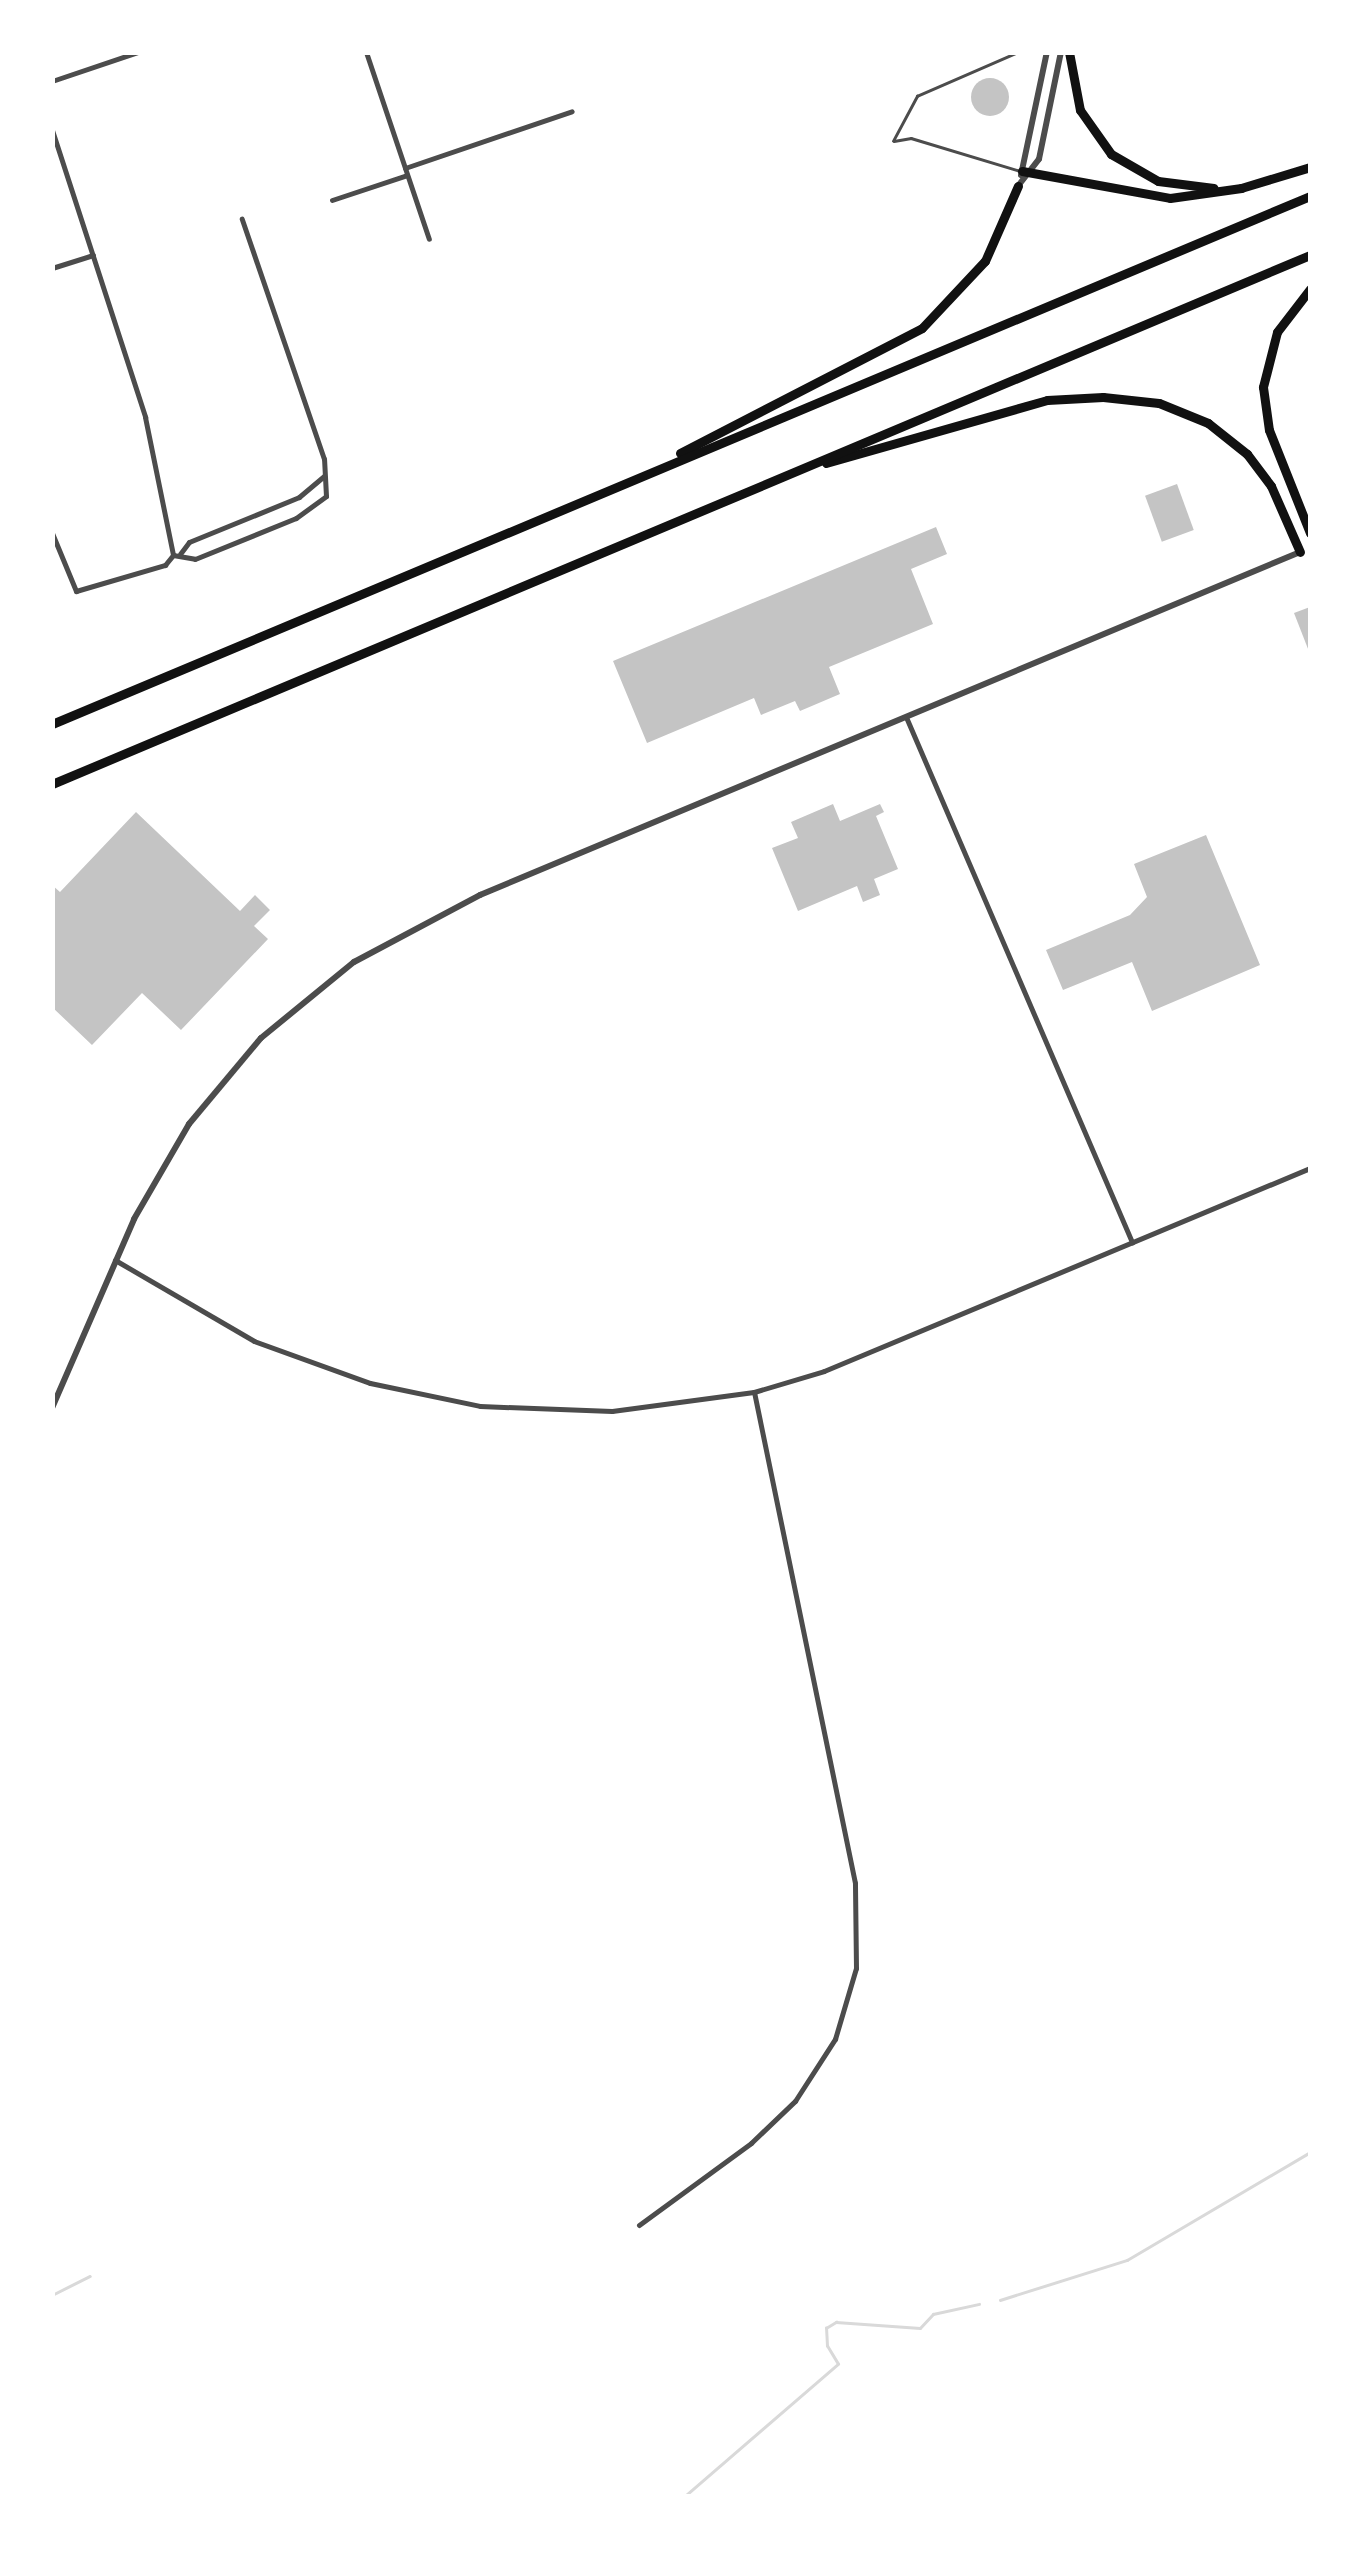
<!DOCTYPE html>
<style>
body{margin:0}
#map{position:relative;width:1363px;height:2549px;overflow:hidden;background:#fff;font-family:"Archivo Narrow",sans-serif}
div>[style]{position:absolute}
.stream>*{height:2.5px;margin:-1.25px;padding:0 1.25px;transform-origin:1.25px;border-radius:1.25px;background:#d9d9d9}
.building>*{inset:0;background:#c4c4c4;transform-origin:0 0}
.round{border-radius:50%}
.service>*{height:2.5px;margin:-1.25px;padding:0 1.25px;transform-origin:1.25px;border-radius:1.25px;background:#4c4c4c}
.minor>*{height:5px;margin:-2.5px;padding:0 2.5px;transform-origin:2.5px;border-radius:2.5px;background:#4c4c4c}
.tertiary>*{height:6px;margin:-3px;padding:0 3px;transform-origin:3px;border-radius:3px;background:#4c4c4c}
.motorway>*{height:9px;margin:-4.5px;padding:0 4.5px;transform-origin:4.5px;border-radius:4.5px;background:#111}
span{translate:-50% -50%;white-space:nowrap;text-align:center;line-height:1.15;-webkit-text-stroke:8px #fff;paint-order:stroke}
.frame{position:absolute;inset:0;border:55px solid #fff;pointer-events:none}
</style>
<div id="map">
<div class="stream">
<div style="left:52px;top:2295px;width:42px;rotate:-26.6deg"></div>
<div style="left:1000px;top:2300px;width:133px;rotate:-17.5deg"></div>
<div style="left:1127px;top:2260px;width:212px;rotate:-30.5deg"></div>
<div style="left:685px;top:2496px;width:202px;rotate:-40.8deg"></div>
<div style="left:838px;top:2364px;width:21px;rotate:-121deg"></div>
<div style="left:827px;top:2346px;width:18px;rotate:-93deg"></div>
<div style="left:826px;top:2328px;width:12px;rotate:-31deg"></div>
<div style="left:836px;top:2322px;width:84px;rotate:4.1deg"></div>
<div style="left:920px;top:2328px;width:19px;rotate:-47deg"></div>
<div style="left:933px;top:2314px;width:47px;rotate:-12.3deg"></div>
</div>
<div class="building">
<div class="round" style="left:971px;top:78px;width:38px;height:38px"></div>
<div style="left:1177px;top:484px;width:49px;height:34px;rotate:70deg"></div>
<div style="clip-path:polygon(936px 527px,947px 554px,911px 569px,933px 624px,829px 667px,840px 694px,800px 711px,795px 701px,761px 715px,754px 698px,647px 743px,613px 661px)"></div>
<div style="clip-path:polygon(1310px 607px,1310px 654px,1294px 613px)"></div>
<div style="clip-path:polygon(833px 804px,840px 821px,880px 804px,884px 812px,876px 816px,898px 869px,874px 879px,880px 895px,863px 902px,857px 886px,798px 911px,772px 848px,798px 838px,791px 822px)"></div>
<div style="clip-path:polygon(136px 812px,240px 911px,255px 895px,270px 910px,254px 926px,268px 939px,181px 1030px,142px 993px,92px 1045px,52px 1007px,52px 885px,60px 892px)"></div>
<div style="clip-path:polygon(1206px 835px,1260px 965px,1152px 1011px,1132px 962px,1063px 990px,1046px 950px,1130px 915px,1147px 897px,1134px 864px)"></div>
</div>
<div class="service">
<div style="left:893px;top:141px;width:51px;rotate:-61.9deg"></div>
<div style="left:917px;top:96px;width:110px;rotate:-23.5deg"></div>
<div style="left:894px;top:141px;width:17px;rotate:-10deg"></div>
<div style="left:911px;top:138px;width:114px;rotate:16.8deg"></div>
</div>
<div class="minor">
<div style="left:366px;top:52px;width:197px;rotate:71.4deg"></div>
<div style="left:52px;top:81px;width:91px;rotate:-18.6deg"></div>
<div style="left:52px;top:130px;width:302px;rotate:72deg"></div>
<div style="left:145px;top:417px;width:141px;rotate:78.5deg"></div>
<div style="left:405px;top:168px;width:176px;rotate:-18.8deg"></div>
<div style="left:332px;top:200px;width:79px;rotate:-18.4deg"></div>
<div style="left:52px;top:268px;width:43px;rotate:-17.6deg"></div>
<div style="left:52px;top:533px;width:63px;rotate:67.5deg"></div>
<div style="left:76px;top:591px;width:93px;rotate:-16.3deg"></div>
<div style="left:165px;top:565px;width:13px;rotate:-51deg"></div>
<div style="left:180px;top:554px;width:15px;rotate:-53deg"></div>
<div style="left:189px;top:542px;width:119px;rotate:-22.2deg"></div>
<div style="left:299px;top:497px;width:33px;rotate:-40deg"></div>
<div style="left:173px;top:555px;width:22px;rotate:10deg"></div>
<div style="left:195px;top:559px;width:109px;rotate:-22.1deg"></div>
<div style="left:296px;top:518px;width:37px;rotate:-36deg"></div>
<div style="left:326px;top:496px;width:37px;rotate:-93deg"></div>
<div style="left:324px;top:459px;width:254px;rotate:-108.9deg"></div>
<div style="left:906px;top:717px;width:572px;rotate:66.71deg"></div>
<div style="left:115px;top:1260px;width:161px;rotate:30.2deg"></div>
<div style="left:254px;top:1341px;width:123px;rotate:19.9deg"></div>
<div style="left:370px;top:1383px;width:112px;rotate:11.8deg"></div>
<div style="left:480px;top:1406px;width:132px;rotate:2.2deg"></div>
<div style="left:612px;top:1411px;width:143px;rotate:-7.6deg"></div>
<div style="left:754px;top:1392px;width:73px;rotate:-16.7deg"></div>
<div style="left:824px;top:1371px;width:527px;rotate:-22.67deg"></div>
<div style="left:639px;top:2225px;width:139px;rotate:-36.2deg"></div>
<div style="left:751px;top:2143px;width:61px;rotate:-43.7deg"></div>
<div style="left:795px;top:2101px;width:74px;rotate:-57.2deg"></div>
<div style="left:835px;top:2039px;width:74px;rotate:-73.5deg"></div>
<div style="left:856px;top:1968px;width:85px;rotate:-90.7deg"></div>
<div style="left:855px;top:1883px;width:501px;rotate:-101.62deg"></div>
</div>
<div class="tertiary">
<div style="left:1021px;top:175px;width:126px;rotate:-78.1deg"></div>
<div style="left:1018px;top:186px;width:34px;rotate:-52deg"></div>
<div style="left:1039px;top:159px;width:109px;rotate:-78.4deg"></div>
<div style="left:52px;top:1408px;width:206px;rotate:-66.5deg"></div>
<div style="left:134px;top:1219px;width:110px;rotate:-59.9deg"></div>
<div style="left:189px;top:1124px;width:112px;rotate:-50.1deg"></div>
<div style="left:261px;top:1038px;width:120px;rotate:-39.3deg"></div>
<div style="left:354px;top:962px;width:143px;rotate:-28deg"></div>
<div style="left:480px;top:895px;width:889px;rotate:-22.7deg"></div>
</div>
<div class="motorway">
<div style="left:1069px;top:52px;width:59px;rotate:79.3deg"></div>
<div style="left:1080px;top:110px;width:54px;rotate:54.8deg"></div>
<div style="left:1111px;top:154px;width:54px;rotate:29.9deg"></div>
<div style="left:1158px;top:181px;width:56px;rotate:7.1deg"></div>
<div style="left:1022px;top:171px;width:150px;rotate:10.3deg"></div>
<div style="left:1170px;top:198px;width:72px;rotate:-8deg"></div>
<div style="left:1241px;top:188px;width:72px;rotate:-16.9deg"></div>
<div style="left:1310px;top:289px;width:54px;rotate:127.5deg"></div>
<div style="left:1277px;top:332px;width:57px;rotate:104.3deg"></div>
<div style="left:1263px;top:387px;width:43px;rotate:82.1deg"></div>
<div style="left:1269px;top:430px;width:111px;rotate:68.3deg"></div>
<div style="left:680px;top:453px;width:272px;rotate:-27.3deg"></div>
<div style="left:922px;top:328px;width:92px;rotate:-46.8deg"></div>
<div style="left:985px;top:261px;width:82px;rotate:-66.3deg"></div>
<div style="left:826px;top:463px;width:230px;rotate:-15.9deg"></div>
<div style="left:1047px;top:400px;width:56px;rotate:-3.1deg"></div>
<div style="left:1103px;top:397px;width:56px;rotate:6.1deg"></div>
<div style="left:1159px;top:403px;width:53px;rotate:22.2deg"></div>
<div style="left:1208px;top:423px;width:50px;rotate:38.5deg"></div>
<div style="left:1247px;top:454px;width:40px;rotate:53deg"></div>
<div style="left:1271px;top:486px;width:72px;rotate:66.3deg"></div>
<div style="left:52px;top:724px;width:1364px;rotate:-22.77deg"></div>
<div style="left:52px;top:784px;width:1365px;rotate:-22.81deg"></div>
</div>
<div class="frame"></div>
</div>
